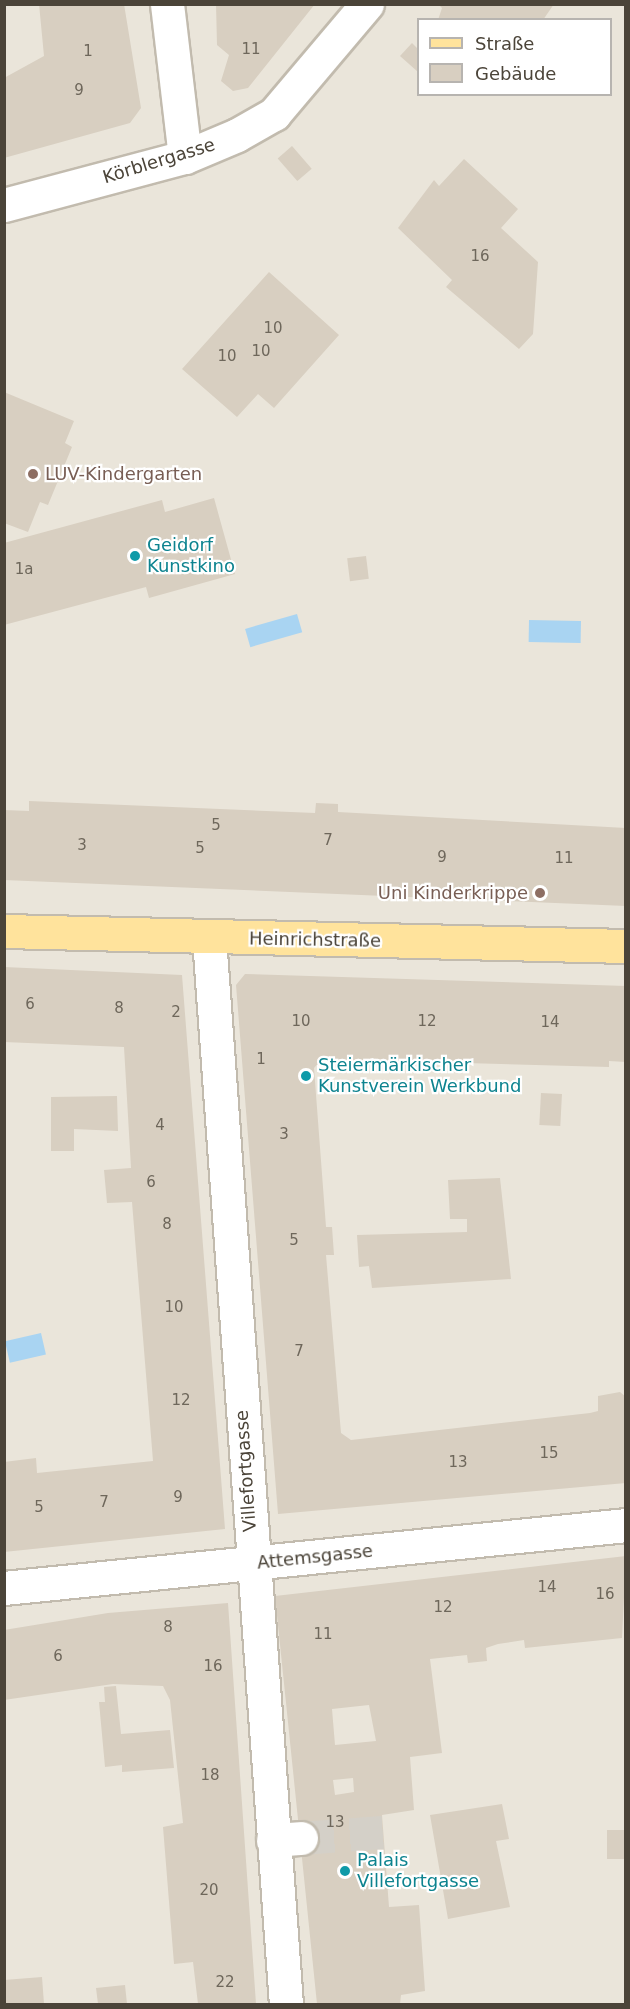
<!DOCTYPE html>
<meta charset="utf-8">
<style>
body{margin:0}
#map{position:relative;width:630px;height:2009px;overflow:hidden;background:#f6f3ec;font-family:"DejaVu Sans",sans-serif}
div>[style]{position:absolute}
.residential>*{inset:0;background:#eae5da}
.water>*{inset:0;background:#a9d4f2;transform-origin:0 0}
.building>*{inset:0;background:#d8cfc1;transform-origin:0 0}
.minor-tunnel>*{height:33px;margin-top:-16.5px;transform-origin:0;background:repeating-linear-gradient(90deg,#d4d0c8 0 33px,transparent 0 49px)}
.roads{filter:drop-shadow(2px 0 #c2bbae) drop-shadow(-2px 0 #c2bbae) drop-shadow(0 2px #c2bbae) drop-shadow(0 -2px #c2bbae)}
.minor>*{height:33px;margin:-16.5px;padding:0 16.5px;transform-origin:16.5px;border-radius:16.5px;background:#fff}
.major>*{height:33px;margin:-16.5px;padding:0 16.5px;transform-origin:16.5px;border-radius:16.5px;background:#ffe39c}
.dots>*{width:16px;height:16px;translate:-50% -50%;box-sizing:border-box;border:3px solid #fff;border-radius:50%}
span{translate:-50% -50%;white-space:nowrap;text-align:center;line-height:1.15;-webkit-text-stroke:4.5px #fff;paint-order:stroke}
.number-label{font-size:15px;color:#6e675b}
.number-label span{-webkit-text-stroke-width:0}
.street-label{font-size:18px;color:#4b4439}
.education-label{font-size:18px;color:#785e54}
.left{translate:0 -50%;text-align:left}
.right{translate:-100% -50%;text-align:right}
.culture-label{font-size:18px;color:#0d838f}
.frame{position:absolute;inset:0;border:6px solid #4b4439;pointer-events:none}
.legend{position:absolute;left:417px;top:18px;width:195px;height:78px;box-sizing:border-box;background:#fff;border:2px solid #b7b4b0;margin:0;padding:8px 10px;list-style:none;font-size:18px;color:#4b4439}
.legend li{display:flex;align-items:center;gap:12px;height:30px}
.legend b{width:30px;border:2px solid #b7b4b0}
</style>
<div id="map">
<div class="residential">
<div style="clip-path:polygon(evenodd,5px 5px,625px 5px,625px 2004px,5px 2004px,5px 5px,418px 20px,610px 20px,610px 94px,418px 94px,418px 20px)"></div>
</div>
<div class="water">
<div style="left:297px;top:614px;width:19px;height:54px;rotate:74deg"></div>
<div style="left:529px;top:620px;width:52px;height:22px;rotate:1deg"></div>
<div style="left:41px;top:1333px;width:22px;height:37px;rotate:77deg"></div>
</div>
<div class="building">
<div style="clip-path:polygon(39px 4px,124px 4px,141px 108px,130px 123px,4px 158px,4px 78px,44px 56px)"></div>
<div style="clip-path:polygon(216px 4px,315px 4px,248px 88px,233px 91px,221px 81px,229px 55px,217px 45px)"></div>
<div style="clip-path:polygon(438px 4px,554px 4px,543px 20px,438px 20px,442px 8px)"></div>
<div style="clip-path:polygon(412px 43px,418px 49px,418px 72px,400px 56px)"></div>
<div style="left:292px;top:146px;width:30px;height:19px;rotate:49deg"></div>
<div style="clip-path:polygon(464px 159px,518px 209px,501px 228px,538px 262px,533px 334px,519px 349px,446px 287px,452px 280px,398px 228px,434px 180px,439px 186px)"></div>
<div style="clip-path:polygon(269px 272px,339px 335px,274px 408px,258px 394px,237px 417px,182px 369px)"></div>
<div style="clip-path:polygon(4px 392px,74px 421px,65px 443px,72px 447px,48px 505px,40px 502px,28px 532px,4px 523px)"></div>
<div style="clip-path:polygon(214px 498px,235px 574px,149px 598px,146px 587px,4px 625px,4px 543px,162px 500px,165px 512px)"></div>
<div style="left:366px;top:556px;width:23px;height:19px;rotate:83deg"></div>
<div style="clip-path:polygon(29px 801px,315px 813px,316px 803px,338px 804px,338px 812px,626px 828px,626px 906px,4px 880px,4px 810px,29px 811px)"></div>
<div style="clip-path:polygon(4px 967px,182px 975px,225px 1529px,4px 1552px,4px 1462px,36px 1458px,37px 1473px,153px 1461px,132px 1202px,107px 1203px,104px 1170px,131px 1168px,124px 1047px,4px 1042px)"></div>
<div style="clip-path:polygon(245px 974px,626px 986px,626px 1062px,609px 1061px,609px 1067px,322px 1059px,314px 1068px,326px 1227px,332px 1227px,334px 1255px,326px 1255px,341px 1433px,351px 1440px,590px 1413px,598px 1411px,598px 1396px,620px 1392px,626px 1397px,626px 1483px,278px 1514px,236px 985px)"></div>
<div style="left:541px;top:1093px;width:21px;height:32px;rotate:3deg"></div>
<div style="clip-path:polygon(117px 1096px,118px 1131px,74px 1129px,74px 1151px,51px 1151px,51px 1097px)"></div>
<div style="clip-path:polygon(500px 1178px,511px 1279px,372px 1288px,369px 1266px,359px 1267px,357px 1235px,467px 1232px,467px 1219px,450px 1219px,448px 1180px)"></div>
<div style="clip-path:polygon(evenodd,626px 1556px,622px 1638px,525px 1648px,524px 1640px,498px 1644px,486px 1648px,487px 1661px,468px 1663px,467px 1655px,430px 1659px,442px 1753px,410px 1757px,414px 1810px,382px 1815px,389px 1907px,419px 1905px,425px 1991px,401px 1995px,400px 2004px,317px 2004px,275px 1596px,626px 1556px,369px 1705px,376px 1741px,335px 1745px,332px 1709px,369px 1705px,626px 1556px,353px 1778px,354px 1792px,335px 1795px,333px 1780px,353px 1778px)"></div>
<div style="clip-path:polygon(228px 1603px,256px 2004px,198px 2004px,193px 1962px,174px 1964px,163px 1827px,183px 1823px,170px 1700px,163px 1686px,113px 1684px,4px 1700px,4px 1630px,108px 1613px)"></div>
<div style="clip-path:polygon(116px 1686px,121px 1734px,170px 1730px,174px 1768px,122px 1772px,122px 1765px,105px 1767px,99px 1702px,105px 1702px,104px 1687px)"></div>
<div style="clip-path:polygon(502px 1804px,509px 1839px,496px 1841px,510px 1907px,448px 1919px,430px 1815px)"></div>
<div style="left:626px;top:1830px;width:29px;height:19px;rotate:90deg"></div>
<div style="clip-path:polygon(42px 1977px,44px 2004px,4px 2004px,4px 1980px)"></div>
<div style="clip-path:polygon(125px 1985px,127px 2004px,98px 2004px,96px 1988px)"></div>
</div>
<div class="minor-tunnel">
<div style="left:301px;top:1838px;width:82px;rotate:-4.2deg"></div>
</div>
<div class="roads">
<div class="minor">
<div style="left:167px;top:4px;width:154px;rotate:83.3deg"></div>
<div style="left:4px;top:205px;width:187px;rotate:-14.9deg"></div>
<div style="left:185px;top:157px;width:56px;rotate:-22.9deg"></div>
<div style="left:237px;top:135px;width:43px;rotate:-29.6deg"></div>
<div style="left:274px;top:114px;width:144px;rotate:-49.8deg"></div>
<div style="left:209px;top:938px;width:1069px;rotate:85.87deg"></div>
<div style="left:4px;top:1588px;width:625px;rotate:-5.78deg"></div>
<div style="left:273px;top:1840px;width:28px;rotate:-4deg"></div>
</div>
<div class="major">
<div style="left:4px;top:931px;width:622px;rotate:1.38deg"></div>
</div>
</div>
<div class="dots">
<div style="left:33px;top:474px;background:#8d6e63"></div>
<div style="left:135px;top:556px;background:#0f9aa8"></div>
<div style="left:540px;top:893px;background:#8d6e63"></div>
<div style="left:306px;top:1076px;background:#0f9aa8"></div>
<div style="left:345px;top:1871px;background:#0f9aa8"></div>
</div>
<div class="number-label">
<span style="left:251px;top:50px">11</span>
<span style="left:88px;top:52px">1</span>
<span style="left:79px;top:91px">9</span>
<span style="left:480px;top:257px">16</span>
<span style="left:273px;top:329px">10</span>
<span style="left:261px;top:352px">10</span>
<span style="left:227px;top:357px">10</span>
<span style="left:24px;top:570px">1a</span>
<span style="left:216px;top:826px">5</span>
<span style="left:328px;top:841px">7</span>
<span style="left:82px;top:846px">3</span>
<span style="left:200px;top:849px">5</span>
<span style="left:442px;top:858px">9</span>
<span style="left:564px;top:859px">11</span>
<span style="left:30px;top:1005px">6</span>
<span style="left:119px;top:1009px">8</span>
<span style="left:176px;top:1013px">2</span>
<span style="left:301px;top:1022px">10</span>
<span style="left:427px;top:1022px">12</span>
<span style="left:550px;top:1023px">14</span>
<span style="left:261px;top:1060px">1</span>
<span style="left:160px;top:1126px">4</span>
<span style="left:284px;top:1135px">3</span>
<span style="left:151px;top:1183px">6</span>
<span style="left:167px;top:1225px">8</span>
<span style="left:294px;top:1241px">5</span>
<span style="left:174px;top:1308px">10</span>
<span style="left:299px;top:1352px">7</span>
<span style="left:181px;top:1401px">12</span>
<span style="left:549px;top:1454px">15</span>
<span style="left:458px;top:1463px">13</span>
<span style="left:178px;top:1498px">9</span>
<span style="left:104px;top:1503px">7</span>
<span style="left:39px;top:1508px">5</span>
<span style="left:547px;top:1588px">14</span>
<span style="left:605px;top:1595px">16</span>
<span style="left:443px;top:1608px">12</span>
<span style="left:168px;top:1628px">8</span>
<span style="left:323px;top:1635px">11</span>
<span style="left:58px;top:1657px">6</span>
<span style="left:213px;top:1667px">16</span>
<span style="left:210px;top:1776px">18</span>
<span style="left:335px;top:1823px">13</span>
<span style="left:209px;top:1891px">20</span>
<span style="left:225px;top:1983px">22</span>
</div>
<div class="street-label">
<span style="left:159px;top:161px;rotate:-17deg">Körblergasse</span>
<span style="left:315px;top:940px;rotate:1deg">Heinrichstraße</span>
<span style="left:246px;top:1471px;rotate:-94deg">Villefortgasse</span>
<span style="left:315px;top:1557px;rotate:-6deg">Attemsgasse</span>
</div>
<div class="education-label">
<span class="left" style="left:45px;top:474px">LUV-Kindergarten</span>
<span class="right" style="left:528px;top:893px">Uni Kinderkrippe</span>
</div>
<div class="culture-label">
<span class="left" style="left:147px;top:556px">Geidorf<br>Kunstkino</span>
<span class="left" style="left:318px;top:1076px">Steiermärkischer<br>Kunstverein Werkbund</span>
<span class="left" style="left:357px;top:1871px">Palais<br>Villefortgasse</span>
</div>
<div class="frame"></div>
<ul class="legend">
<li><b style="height:8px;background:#ffe39c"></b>Straße</li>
<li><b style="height:16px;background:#d8cfc1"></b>Gebäude</li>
</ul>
</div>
